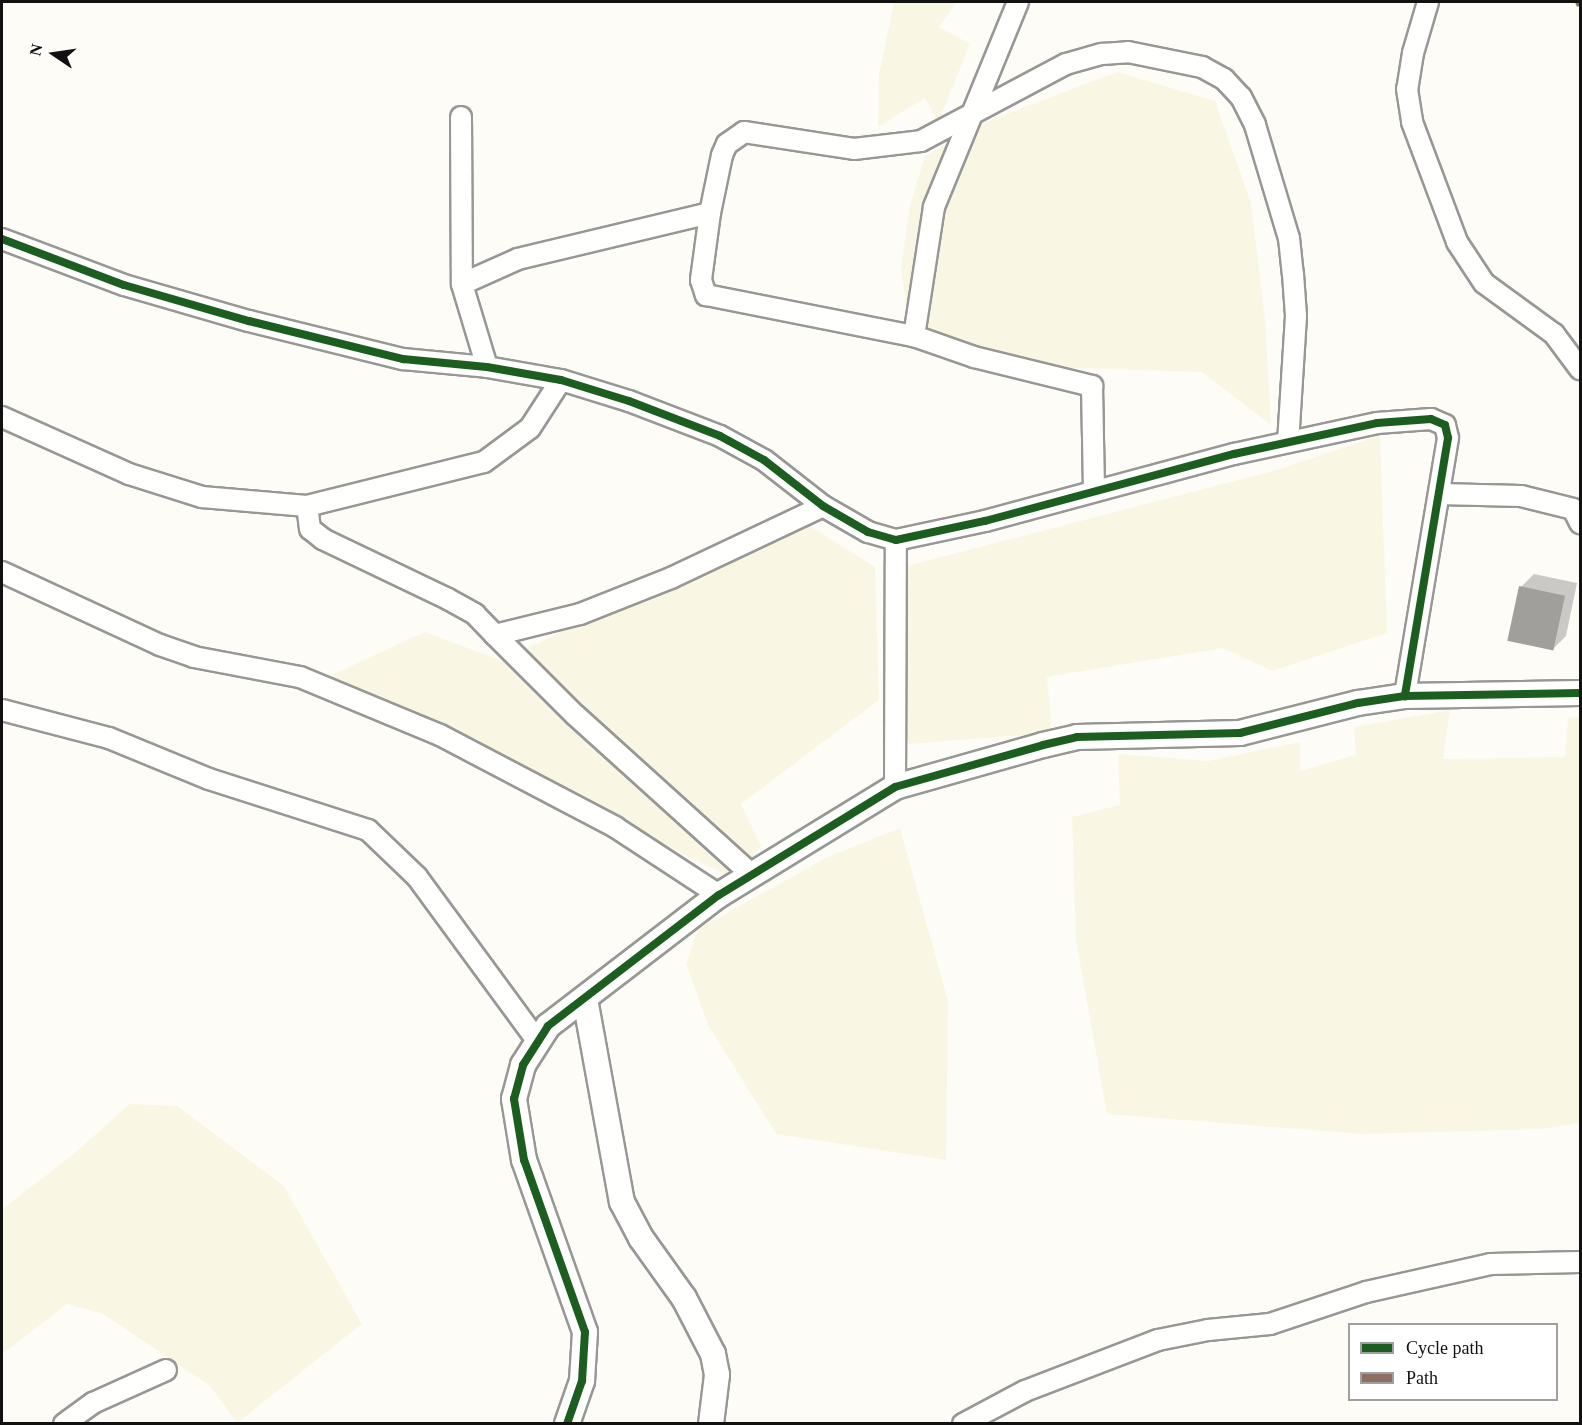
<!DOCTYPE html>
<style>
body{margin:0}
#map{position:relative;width:1582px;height:1425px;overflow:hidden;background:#fdfcf7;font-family:Georgia,serif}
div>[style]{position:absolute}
.farmland>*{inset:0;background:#f9f7e4}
.shadow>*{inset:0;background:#0003}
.building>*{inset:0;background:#a19f9c;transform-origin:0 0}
.roads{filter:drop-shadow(2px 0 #979795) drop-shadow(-2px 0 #979795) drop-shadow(0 2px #979795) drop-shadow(0 -2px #979795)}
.minor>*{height:20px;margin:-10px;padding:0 10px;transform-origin:10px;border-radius:10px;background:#fffffe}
.tertiary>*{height:24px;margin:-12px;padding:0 12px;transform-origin:12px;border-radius:12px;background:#fffffe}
.quiet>*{height:6px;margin-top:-3px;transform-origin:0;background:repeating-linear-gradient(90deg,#8d6e63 0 12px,transparent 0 18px)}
.cycleway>*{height:8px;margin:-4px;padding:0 4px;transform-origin:4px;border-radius:4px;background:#1b5e20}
span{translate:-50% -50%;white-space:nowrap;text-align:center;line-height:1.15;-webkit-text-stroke:6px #fff;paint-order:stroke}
.frame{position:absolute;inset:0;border:3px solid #111;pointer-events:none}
.legend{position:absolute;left:1348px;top:1323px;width:210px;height:78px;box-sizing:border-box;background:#fff;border:2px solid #a0a0a0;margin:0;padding:8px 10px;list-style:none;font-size:18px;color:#111}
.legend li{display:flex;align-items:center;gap:12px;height:30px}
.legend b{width:30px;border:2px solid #a0a0a0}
.north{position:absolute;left:24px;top:24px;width:60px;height:60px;-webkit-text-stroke:4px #fff;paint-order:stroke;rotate:283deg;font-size:16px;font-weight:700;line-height:24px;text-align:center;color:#111}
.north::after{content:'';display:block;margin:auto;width:21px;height:27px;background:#111;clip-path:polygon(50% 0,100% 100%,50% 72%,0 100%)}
</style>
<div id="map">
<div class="farmland">
<div style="clip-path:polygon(894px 2px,957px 2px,939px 27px,970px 44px,938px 123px,925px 98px,878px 127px,879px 75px)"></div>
<div style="clip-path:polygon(1117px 72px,1215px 101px,1251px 203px,1265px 318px,1271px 425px,1202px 372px,974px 365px,912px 350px,901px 268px,910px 205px,925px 156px,980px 124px)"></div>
<div style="clip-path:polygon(1380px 435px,1387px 633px,1272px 671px,1223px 648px,1047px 677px,1052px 733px,882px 746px,895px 569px,1277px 470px)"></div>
<div style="clip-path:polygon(794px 516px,875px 567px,879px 700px,741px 804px,761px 846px,734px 879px,325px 678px,425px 632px,502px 661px)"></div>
<div style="clip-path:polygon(1450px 710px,1443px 759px,1565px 757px,1568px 718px,1580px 717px,1580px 1123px,1541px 1129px,1362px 1134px,1107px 1114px,1076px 941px,1072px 817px,1120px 805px,1118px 754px,1208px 761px,1300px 742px,1300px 771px,1356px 755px,1354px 727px)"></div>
<div style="clip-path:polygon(900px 828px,948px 1001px,946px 1160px,776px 1134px,708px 1025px,686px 964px,698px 929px,826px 858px)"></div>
<div style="clip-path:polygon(130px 1104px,177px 1106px,284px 1186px,362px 1324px,237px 1423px,210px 1386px,103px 1314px,67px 1304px,2px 1354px,2px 1209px,70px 1157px)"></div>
</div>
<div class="shadow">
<div style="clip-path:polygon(1534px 574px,1577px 583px,1566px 636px,1552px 650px,1521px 587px)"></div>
</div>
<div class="building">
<div style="left:1519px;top:586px;width:47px;height:56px;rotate:12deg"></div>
</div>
<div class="roads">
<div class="minor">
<div style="left:1018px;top:2px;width:222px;rotate:112.3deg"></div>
<div style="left:934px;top:207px;width:131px;rotate:98.8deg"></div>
<div style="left:914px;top:336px;width:64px;rotate:19.3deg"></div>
<div style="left:974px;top:357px;width:122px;rotate:13.8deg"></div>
<div style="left:1092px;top:386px;width:104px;rotate:88.9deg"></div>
<div style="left:1428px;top:2px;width:53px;rotate:106.4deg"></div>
<div style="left:1413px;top:53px;width:36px;rotate:99deg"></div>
<div style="left:1407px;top:89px;width:33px;rotate:81deg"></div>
<div style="left:1412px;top:122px;width:128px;rotate:69.4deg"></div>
<div style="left:1457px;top:242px;width:49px;rotate:56.6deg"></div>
<div style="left:1484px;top:283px;width:87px;rotate:36.1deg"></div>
<div style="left:1554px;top:334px;width:44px;rotate:53.4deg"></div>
<div style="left:461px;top:117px;width:167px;rotate:89.7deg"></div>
<div style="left:710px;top:213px;width:68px;rotate:97.7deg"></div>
<div style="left:701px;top:280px;width:16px;rotate:72deg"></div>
<div style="left:706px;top:295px;width:212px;rotate:11.2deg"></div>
<div style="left:2px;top:239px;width:130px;rotate:20.7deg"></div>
<div style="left:124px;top:285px;width:130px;rotate:16.1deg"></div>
<div style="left:249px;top:321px;width:159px;rotate:13.9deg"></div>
<div style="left:403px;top:359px;width:84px;rotate:5.4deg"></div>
<div style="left:487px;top:367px;width:75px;rotate:10deg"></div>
<div style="left:561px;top:380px;width:71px;rotate:17.2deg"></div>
<div style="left:629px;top:401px;width:97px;rotate:21deg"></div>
<div style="left:720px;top:436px;width:50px;rotate:28.6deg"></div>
<div style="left:764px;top:460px;width:75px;rotate:37.9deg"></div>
<div style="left:823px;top:506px;width:52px;rotate:30deg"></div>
<div style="left:868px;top:532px;width:29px;rotate:16deg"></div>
<div style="left:896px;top:540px;width:91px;rotate:-12.1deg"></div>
<div style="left:985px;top:521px;width:258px;rotate:-15.1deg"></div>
<div style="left:1234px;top:454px;width:146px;rotate:-12.2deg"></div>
<div style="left:1377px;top:423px;width:54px;rotate:-4.2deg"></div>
<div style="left:1431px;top:419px;width:15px;rotate:23deg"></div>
<div style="left:1445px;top:425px;width:13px;rotate:77deg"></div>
<div style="left:1448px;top:438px;width:262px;rotate:99.5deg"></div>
<div style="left:487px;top:367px;width:87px;rotate:-106.8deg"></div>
<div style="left:462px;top:284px;width:61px;rotate:-24.1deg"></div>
<div style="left:518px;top:259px;width:197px;rotate:-13.5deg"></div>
<div style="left:710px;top:213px;width:59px;rotate:-78.3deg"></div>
<div style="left:722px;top:155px;width:12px;rotate:-66deg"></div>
<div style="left:727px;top:144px;width:21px;rotate:-35deg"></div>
<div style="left:744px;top:132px;width:111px;rotate:8.8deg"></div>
<div style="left:854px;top:149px;width:67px;rotate:-6.8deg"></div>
<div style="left:921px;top:141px;width:164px;rotate:-28deg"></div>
<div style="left:1066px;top:64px;width:37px;rotate:-16deg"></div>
<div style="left:1102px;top:54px;width:26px;rotate:-4deg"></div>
<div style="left:1128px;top:52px;width:76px;rotate:11.5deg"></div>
<div style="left:1202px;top:67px;width:25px;rotate:29deg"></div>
<div style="left:1224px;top:79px;width:25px;rotate:47deg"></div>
<div style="left:1241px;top:97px;width:31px;rotate:63deg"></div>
<div style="left:1255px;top:125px;width:118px;rotate:73.3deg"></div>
<div style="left:1289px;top:238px;width:36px;rotate:84deg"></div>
<div style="left:1293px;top:274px;width:42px;rotate:85.9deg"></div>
<div style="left:1296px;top:316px;width:126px;rotate:93.6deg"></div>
<div style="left:2px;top:417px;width:139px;rotate:24.2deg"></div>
<div style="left:129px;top:474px;width:77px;rotate:17.5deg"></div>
<div style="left:202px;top:497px;width:105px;rotate:4.9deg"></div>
<div style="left:1439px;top:494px;width:82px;rotate:1.4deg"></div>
<div style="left:1521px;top:496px;width:54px;rotate:14deg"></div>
<div style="left:1573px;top:509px;width:16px;rotate:63deg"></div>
<div style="left:2px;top:572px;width:174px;rotate:24.8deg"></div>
<div style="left:160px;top:645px;width:36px;rotate:19deg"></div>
<div style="left:194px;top:657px;width:108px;rotate:10.7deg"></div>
<div style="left:300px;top:677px;width:152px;rotate:22.5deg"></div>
<div style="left:440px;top:735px;width:198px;rotate:27.7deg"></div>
<div style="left:615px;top:827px;width:124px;rotate:33.2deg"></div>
<div style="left:495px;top:635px;width:29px;rotate:-134deg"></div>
<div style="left:475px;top:614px;width:31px;rotate:-151deg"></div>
<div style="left:448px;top:599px;width:139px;rotate:-154.4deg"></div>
<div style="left:323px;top:539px;width:16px;rotate:-142deg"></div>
<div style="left:310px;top:529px;width:23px;rotate:-97deg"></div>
<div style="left:307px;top:506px;width:182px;rotate:-14deg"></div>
<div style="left:484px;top:462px;width:57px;rotate:-36.5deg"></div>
<div style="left:530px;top:428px;width:57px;rotate:-57.1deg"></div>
<div style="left:2px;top:710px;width:111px;rotate:14.7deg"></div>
<div style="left:109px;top:738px;width:108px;rotate:22.3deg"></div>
<div style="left:209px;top:779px;width:167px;rotate:17.8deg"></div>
<div style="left:368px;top:830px;width:68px;rotate:43.8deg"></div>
<div style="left:417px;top:877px;width:201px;rotate:53.7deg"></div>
<div style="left:895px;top:787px;width:247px;rotate:-89.8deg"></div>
<div style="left:750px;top:873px;width:236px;rotate:-137.9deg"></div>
<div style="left:575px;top:715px;width:113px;rotate:-135deg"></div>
<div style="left:495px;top:635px;width:88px;rotate:-13.9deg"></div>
<div style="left:580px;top:614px;width:98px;rotate:-21.6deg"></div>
<div style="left:671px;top:578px;width:168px;rotate:-25.3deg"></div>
<div style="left:64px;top:1424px;width:36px;rotate:-36deg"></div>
<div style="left:93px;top:1403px;width:80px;rotate:-24.3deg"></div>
<div style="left:963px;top:1424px;width:70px;rotate:-28deg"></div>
<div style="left:1025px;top:1391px;width:142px;rotate:-21deg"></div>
<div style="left:1158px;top:1340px;width:51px;rotate:-11.3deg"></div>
<div style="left:1208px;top:1330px;width:62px;rotate:-5.5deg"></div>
<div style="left:1270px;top:1324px;width:101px;rotate:-18.4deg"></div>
<div style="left:1366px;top:1292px;width:128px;rotate:-12.6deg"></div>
<div style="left:1491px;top:1264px;width:89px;rotate:-1.3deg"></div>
</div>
<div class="tertiary">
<div style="left:585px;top:999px;width:206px;rotate:79.7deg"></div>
<div style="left:622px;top:1202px;width:41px;rotate:62.2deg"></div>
<div style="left:641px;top:1238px;width:74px;rotate:54.4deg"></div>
<div style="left:684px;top:1298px;width:63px;rotate:62.6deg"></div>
<div style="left:713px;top:1354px;width:21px;rotate:79deg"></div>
<div style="left:717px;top:1375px;width:49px;rotate:97deg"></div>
<div style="left:567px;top:1424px;width:46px;rotate:-70.8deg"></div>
<div style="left:582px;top:1381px;width:49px;rotate:-86.5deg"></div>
<div style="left:585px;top:1332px;width:182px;rotate:-109.5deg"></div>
<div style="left:524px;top:1160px;width:62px;rotate:-99.3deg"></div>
<div style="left:514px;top:1099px;width:35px;rotate:-75deg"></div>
<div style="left:523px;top:1065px;width:46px;rotate:-57.3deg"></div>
<div style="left:548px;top:1026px;width:215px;rotate:-37.5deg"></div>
<div style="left:719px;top:895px;width:206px;rotate:-31.5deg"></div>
<div style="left:895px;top:787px;width:154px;rotate:-15.8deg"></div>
<div style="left:1043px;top:745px;width:35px;rotate:-13deg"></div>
<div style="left:1077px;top:737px;width:163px;rotate:-1.4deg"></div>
<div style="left:1240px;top:733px;width:122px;rotate:-14.3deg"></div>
<div style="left:1358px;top:703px;width:48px;rotate:-8.5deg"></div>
<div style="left:1405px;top:696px;width:175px;rotate:-1deg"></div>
</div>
</div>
<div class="quiet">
<div style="left:1578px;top:2px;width:4px;rotate:63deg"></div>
</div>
<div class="cycleway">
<div style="left:2px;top:239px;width:130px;rotate:20.7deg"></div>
<div style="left:124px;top:285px;width:130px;rotate:16.1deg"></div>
<div style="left:249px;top:321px;width:159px;rotate:13.9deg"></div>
<div style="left:403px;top:359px;width:84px;rotate:5.4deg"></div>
<div style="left:487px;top:367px;width:75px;rotate:10deg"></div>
<div style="left:561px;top:380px;width:71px;rotate:17.2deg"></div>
<div style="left:629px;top:401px;width:97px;rotate:21deg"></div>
<div style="left:720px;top:436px;width:50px;rotate:28.6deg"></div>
<div style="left:764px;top:460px;width:75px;rotate:37.9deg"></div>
<div style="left:823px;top:506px;width:52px;rotate:30deg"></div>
<div style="left:868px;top:532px;width:29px;rotate:16deg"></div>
<div style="left:896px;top:540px;width:91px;rotate:-12.1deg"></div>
<div style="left:985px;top:521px;width:258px;rotate:-15.1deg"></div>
<div style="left:1234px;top:454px;width:146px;rotate:-12.2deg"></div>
<div style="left:1377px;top:423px;width:54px;rotate:-4.2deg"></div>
<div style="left:1431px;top:419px;width:15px;rotate:23deg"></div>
<div style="left:1445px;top:425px;width:13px;rotate:77deg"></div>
<div style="left:1448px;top:438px;width:262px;rotate:99.5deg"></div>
<div style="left:567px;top:1424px;width:46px;rotate:-70.8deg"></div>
<div style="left:582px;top:1381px;width:49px;rotate:-86.5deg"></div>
<div style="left:585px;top:1332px;width:182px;rotate:-109.5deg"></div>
<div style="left:524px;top:1160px;width:62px;rotate:-99.3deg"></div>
<div style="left:514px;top:1099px;width:35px;rotate:-75deg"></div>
<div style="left:523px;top:1065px;width:46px;rotate:-57.3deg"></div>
<div style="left:548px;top:1026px;width:215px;rotate:-37.5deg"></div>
<div style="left:719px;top:895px;width:206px;rotate:-31.5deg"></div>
<div style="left:895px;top:787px;width:154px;rotate:-15.8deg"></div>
<div style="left:1043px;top:745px;width:35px;rotate:-13deg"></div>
<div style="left:1077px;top:737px;width:163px;rotate:-1.4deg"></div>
<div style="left:1240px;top:733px;width:122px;rotate:-14.3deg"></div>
<div style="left:1358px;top:703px;width:48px;rotate:-8.5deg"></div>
<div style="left:1405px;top:696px;width:175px;rotate:-1deg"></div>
</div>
<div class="frame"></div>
<ul class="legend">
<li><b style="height:8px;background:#1b5e20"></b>Cycle path</li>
<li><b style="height:8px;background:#8d6e63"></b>Path</li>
</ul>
<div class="north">N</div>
</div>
